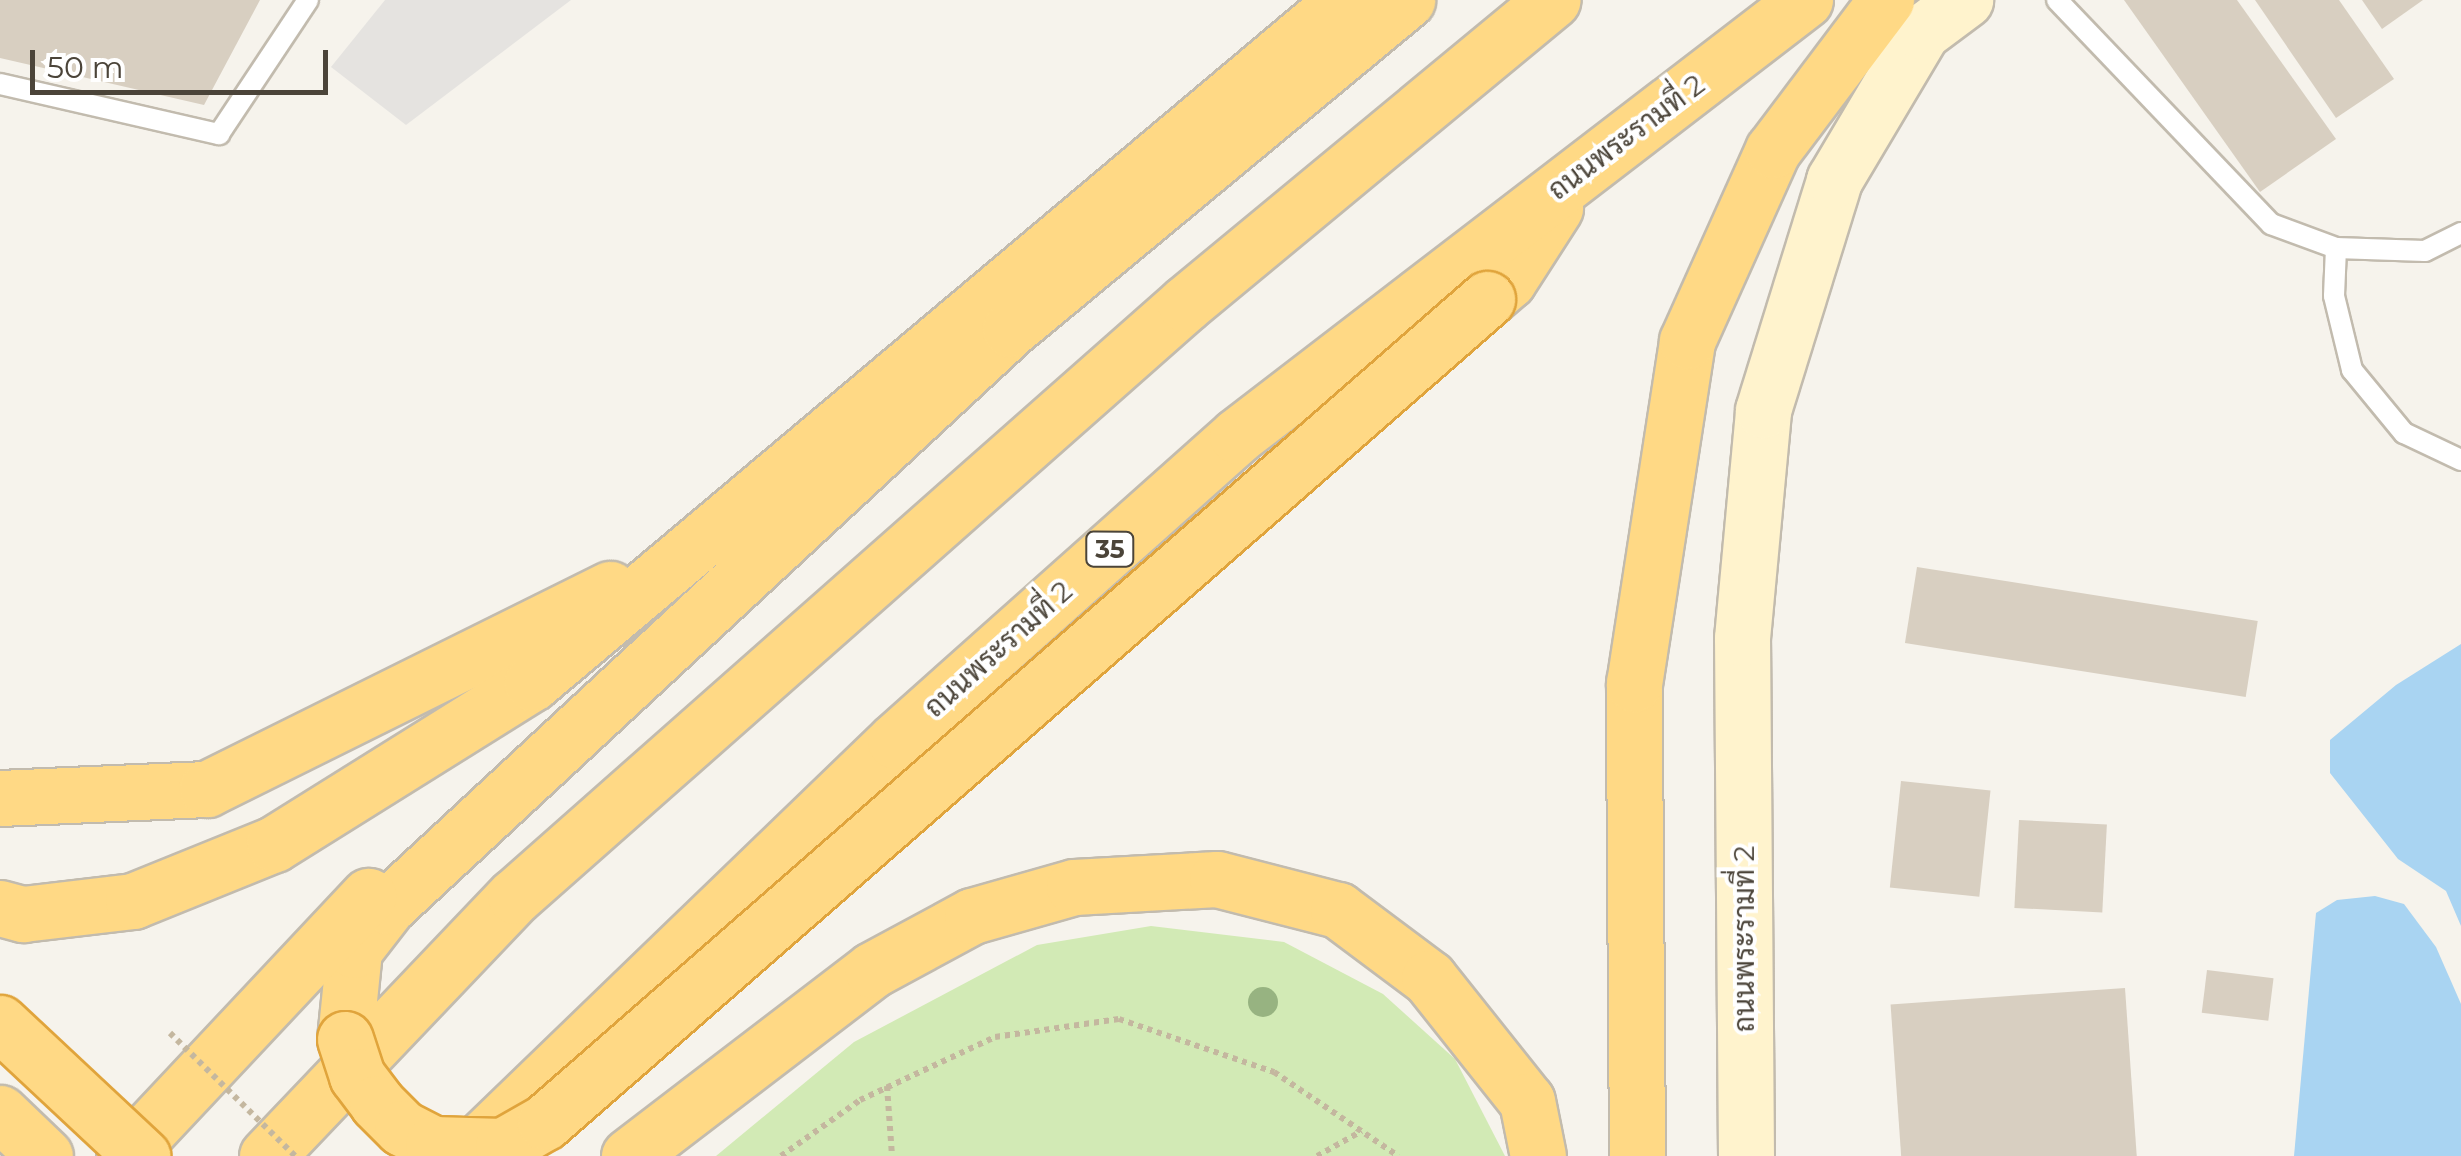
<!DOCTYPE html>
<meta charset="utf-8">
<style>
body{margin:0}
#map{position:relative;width:2461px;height:1156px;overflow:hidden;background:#f6f3ec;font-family:Montserrat,Sarabun,sans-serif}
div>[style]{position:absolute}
.green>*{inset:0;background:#d2eab5}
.parking>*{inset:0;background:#e5e3e0}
.water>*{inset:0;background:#a9d4f2}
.building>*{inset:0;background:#d8cfc1;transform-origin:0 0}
.path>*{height:6px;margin-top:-3px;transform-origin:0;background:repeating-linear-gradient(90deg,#c4b79f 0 5px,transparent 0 10px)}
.roads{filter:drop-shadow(2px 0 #c2bbae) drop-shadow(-2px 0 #c2bbae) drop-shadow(0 2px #c2bbae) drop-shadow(0 -2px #c2bbae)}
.service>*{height:20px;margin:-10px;padding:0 10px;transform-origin:10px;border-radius:10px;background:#fff}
.secondary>*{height:55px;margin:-27.5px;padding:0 27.5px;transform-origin:27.5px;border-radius:27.5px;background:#fff3cd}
.trunk>*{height:55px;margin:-27.5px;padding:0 27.5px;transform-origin:27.5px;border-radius:27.5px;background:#ffd985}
.path-bridge>*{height:6px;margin-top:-3px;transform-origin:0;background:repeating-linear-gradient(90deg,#c4b79f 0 5px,transparent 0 10px)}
.bridges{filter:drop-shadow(2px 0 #e0a43c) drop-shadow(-2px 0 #e0a43c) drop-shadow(0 2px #e0a43c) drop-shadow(0 -2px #e0a43c)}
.trunk-bridge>*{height:55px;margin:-27.5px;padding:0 27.5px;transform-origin:27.5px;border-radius:27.5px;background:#ffd985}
.trees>*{width:30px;height:30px;margin:-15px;border-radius:50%;background:#97b381}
span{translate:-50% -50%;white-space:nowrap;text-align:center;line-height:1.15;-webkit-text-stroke:8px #fff;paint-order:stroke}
.shield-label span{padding:2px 8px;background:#fff;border:2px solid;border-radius:8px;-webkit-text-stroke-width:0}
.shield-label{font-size:25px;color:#4b4439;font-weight:700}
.street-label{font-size:28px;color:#4b4439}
.scale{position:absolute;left:30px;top:50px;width:298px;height:45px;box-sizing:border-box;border:5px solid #4b4439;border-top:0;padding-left:12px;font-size:30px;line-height:35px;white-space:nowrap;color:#4b4439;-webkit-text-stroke:8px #fff;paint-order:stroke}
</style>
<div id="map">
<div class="green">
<div style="clip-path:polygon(1151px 926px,1284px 942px,1383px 994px,1455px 1059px,1505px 1156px,716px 1156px,854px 1042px,1037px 945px)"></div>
</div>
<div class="parking">
<div style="clip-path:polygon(385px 0,571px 0,406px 125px,331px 67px)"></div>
</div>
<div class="water">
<div style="clip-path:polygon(2461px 644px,2461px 926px,2446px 891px,2398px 859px,2330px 773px,2330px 740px,2396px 685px)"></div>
<div style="clip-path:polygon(2375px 896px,2404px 904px,2436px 947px,2461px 1004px,2461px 1156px,2294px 1156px,2316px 913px,2337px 900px)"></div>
</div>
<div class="building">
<div style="clip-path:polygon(0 0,260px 0,204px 105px,0 58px)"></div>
<div style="clip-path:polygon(2124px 0,2237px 0,2336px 139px,2260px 192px)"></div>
<div style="clip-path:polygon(2255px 0,2339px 0,2394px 79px,2336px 118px)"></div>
<div style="clip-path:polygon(2362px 0,2423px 0,2382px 29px)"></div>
<div style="left:1917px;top:567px;width:345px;height:77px;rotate:9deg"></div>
<div style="left:1901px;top:781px;width:90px;height:107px;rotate:6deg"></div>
<div style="left:2019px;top:820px;width:88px;height:88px;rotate:3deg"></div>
<div style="left:2207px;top:970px;width:67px;height:43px;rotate:7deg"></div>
<div style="left:2125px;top:988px;width:169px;height:235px;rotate:86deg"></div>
</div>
<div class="path">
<div style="left:887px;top:1086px;width:70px;rotate:85.9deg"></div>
<div style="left:781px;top:1156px;width:97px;rotate:-35.3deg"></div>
<div style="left:860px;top:1100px;width:149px;rotate:-25deg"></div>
<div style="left:995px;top:1037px;width:125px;rotate:-8.3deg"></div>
<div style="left:1119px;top:1019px;width:164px;rotate:18.9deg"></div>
<div style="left:1274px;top:1072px;width:150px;rotate:34.1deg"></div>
<div style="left:1317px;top:1156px;width:51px;rotate:-29.1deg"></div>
</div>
<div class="roads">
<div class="service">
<div style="left:2057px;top:0;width:310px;rotate:46.3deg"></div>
<div style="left:2271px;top:224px;width:69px;rotate:20.3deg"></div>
<div style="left:2336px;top:248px;width:89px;rotate:1.9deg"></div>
<div style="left:2425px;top:251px;width:40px;rotate:-26.6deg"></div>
<div style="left:0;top:84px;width:225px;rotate:12.9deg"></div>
<div style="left:219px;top:134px;width:161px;rotate:-56.4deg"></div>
<div style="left:2336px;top:248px;width:48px;rotate:92.4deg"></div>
<div style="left:2334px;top:296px;width:76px;rotate:76.3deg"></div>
<div style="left:2352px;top:370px;width:82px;rotate:50.5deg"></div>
<div style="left:2404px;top:433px;width:63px;rotate:25.3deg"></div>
</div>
<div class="secondary">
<div style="left:1746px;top:1156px;width:518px;rotate:-90.44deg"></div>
<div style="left:1742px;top:638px;width:229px;rotate:-84.7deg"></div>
<div style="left:1763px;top:410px;width:241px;rotate:-72.8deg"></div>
<div style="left:1834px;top:180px;width:172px;rotate:-59.3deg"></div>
<div style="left:1922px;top:32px;width:54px;rotate:-36.7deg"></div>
</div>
<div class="trunk">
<div style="left:1487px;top:299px;width:28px;rotate:-41deg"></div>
<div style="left:1508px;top:281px;width:87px;rotate:-57.2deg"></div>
<div style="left:0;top:798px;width:207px;rotate:-2.5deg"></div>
<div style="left:207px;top:789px;width:450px;rotate:-26.4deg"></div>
<div style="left:0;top:908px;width:24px;rotate:15deg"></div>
<div style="left:23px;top:914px;width:111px;rotate:-6.7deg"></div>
<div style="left:133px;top:901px;width:152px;rotate:-22deg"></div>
<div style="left:274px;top:844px;width:304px;rotate:-32deg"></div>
<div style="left:532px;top:683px;width:1061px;rotate:-40.07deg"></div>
<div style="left:345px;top:1039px;width:89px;rotate:-84.2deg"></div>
<div style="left:354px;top:950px;width:56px;rotate:-52.3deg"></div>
<div style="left:388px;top:906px;width:848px;rotate:-42.85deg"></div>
<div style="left:1010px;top:329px;width:516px;rotate:-39.65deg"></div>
<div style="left:0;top:1113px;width:62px;rotate:43.7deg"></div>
<div style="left:124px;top:1156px;width:357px;rotate:-46.8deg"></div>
<div style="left:267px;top:1156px;width:359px;rotate:-46.4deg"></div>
<div style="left:515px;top:896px;width:894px;rotate:-41.46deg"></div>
<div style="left:1185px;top:304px;width:477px;rotate:-39.6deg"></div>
<div style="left:465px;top:1156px;width:598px;rotate:-43.98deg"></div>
<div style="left:895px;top:741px;width:458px;rotate:-41.7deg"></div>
<div style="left:1237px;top:436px;width:716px;rotate:-37.51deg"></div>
<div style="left:629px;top:1156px;width:306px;rotate:-37.4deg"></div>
<div style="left:872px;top:970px;width:114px;rotate:-28.4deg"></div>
<div style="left:972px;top:916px;width:106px;rotate:-15.9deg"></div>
<div style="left:1074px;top:887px;width:143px;rotate:-3.2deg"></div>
<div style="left:1217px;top:879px;width:125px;rotate:14.4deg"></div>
<div style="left:1338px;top:910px;width:114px;rotate:36.8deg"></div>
<div style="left:1429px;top:978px;width:157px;rotate:51.5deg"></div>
<div style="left:1527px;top:1101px;width:56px;rotate:78.7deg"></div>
<div style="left:1637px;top:1156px;width:472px;rotate:-90.4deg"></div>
<div style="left:1634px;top:684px;width:347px;rotate:-81.2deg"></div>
<div style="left:1687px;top:341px;width:209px;rotate:-65.8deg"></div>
<div style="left:1773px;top:150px;width:188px;rotate:-53deg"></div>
</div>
</div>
<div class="path-bridge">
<div style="left:170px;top:1033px;width:175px;rotate:44.5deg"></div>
</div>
<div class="bridges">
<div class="trunk-bridge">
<div style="left:0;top:1023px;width:195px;rotate:43.1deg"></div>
<div style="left:345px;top:1039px;width:39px;rotate:72deg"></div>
<div style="left:357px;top:1076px;width:34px;rotate:53deg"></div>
<div style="left:377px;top:1103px;width:35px;rotate:45deg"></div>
<div style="left:402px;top:1128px;width:35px;rotate:27deg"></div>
<div style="left:433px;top:1144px;width:70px;rotate:1.6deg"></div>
<div style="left:503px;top:1146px;width:48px;rotate:-29.7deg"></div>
<div style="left:545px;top:1122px;width:1251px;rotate:-41.14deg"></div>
</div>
</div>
<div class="trees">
<div style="left:1263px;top:1002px"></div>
</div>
<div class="shield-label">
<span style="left:1110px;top:549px">35</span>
</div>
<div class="street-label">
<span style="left:1626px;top:137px;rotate:-37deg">ถนนพระรามที่ 2</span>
<span style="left:998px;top:649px;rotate:-42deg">ถนนพระรามที่ 2</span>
<span style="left:1744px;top:939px;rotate:-90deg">ถนนพระรามที่ 2</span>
</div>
<div class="scale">50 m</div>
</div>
